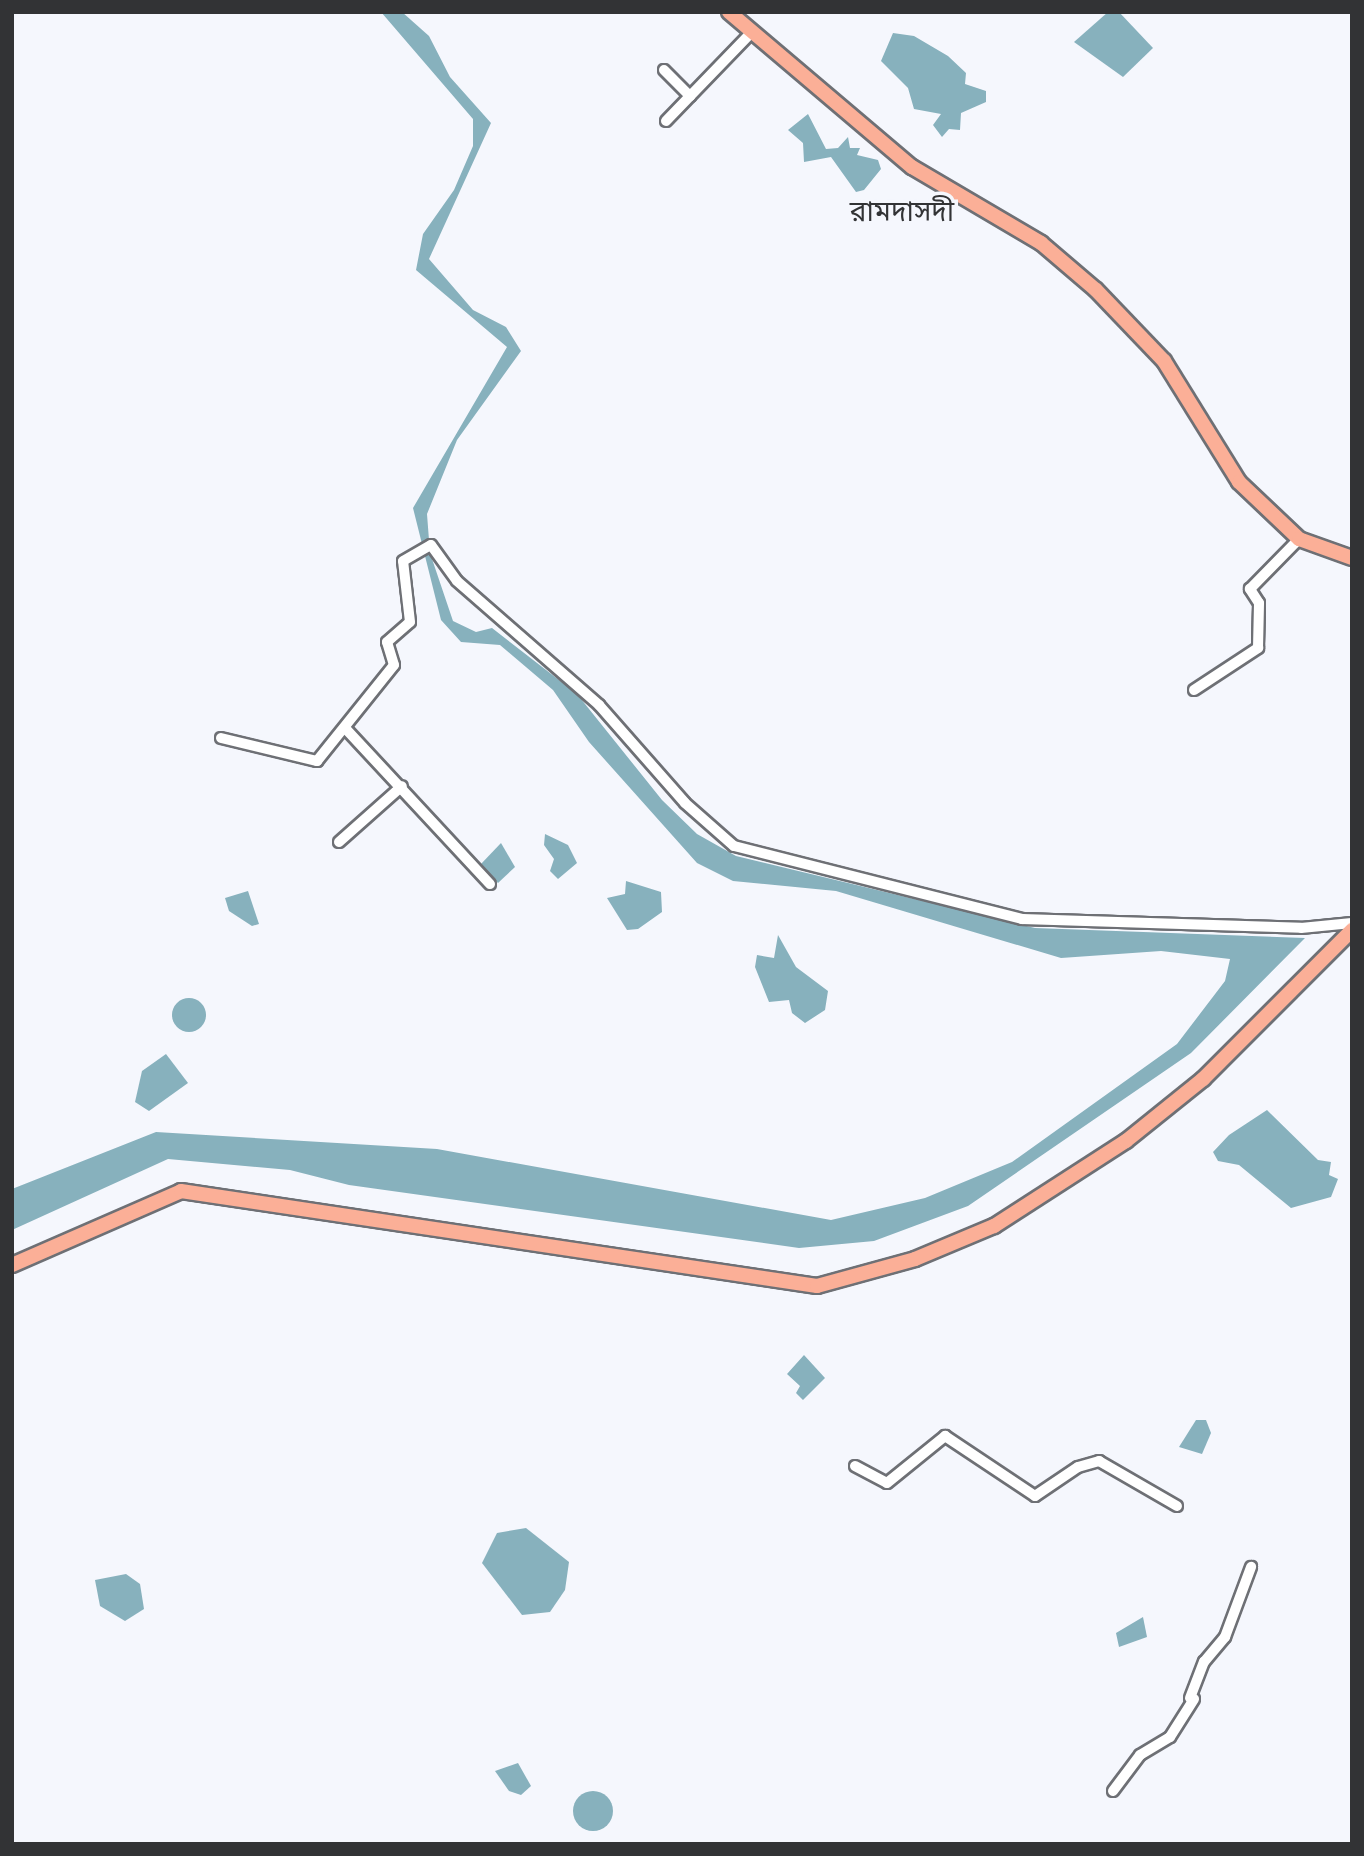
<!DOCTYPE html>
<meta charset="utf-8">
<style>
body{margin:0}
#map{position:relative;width:1364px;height:1856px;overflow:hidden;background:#f5f7fd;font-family:"IBM Plex Sans","Noto Sans Bengali",sans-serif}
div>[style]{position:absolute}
.water>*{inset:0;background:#87b1bd}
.round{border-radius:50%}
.roads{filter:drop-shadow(2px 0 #6e7075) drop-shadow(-2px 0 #6e7075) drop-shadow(0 2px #6e7075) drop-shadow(0 -2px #6e7075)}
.minor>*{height:10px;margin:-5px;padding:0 5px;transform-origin:5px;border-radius:5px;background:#fff}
.major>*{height:14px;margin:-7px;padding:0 7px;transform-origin:7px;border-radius:7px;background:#fbaf97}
span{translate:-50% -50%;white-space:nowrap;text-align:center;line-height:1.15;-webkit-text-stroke:7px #f5f7fd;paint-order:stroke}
.quarter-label{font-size:28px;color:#323335}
.frame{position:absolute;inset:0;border:14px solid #323335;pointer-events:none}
</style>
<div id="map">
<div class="water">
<div style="clip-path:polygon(381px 12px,402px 12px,429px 36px,450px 77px,491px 123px,429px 259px,473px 310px,506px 327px,521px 351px,457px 440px,427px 514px,430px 553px,453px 621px,476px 632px,492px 628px,577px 694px,662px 800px,697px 834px,736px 856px,1035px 928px,1305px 938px,1191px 1053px,968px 1206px,874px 1241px,799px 1248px,349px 1185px,290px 1170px,168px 1159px,12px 1230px,12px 1189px,156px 1132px,437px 1149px,831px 1220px,925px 1198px,1012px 1162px,1177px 1044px,1225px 981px,1230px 959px,1161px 951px,1061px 958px,836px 891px,733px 881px,697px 863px,589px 742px,553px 690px,500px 645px,461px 642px,441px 620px,413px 508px,507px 347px,416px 270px,423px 234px,454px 190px,473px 146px,473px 119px)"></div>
<div style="clip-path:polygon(1108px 12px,1119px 12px,1153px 48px,1123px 77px,1074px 42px)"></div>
<div style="clip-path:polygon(893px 33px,914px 36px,948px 56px,966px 73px,965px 84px,986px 91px,986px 102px,961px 113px,960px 130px,949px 129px,942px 137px,933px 125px,941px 114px,914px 109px,908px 88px,881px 61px)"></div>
<div style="clip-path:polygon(808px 114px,826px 149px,838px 148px,848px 137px,850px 148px,860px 148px,857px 155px,878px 160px,881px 169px,864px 190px,856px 192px,831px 157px,804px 162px,803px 143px,788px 130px)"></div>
<div style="clip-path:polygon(545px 834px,568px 845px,577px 863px,558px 879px,550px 871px,554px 859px,544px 845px)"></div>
<div style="clip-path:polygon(501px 843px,515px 867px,498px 883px,480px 865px)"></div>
<div style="clip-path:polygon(626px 881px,661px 892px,662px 912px,638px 929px,627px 930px,607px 898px,625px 894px)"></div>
<div style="clip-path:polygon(248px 891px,259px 924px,252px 926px,229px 911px,225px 898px)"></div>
<div style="clip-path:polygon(778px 935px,796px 967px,828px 991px,825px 1010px,805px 1023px,792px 1013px,789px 1000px,769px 1002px,755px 967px,757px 955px,774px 958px)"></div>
<div class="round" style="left:172px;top:998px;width:34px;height:34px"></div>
<div style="clip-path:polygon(166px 1054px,188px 1083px,149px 1111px,135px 1102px,142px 1071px)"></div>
<div style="clip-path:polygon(1267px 1110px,1318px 1160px,1331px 1162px,1329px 1175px,1338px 1179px,1331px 1197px,1291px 1208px,1239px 1165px,1218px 1161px,1213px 1152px,1229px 1135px)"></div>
<div style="clip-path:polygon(804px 1355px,825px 1378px,803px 1400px,796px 1393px,800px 1386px,787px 1374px)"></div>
<div style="clip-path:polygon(1196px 1420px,1206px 1420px,1211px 1433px,1202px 1454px,1179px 1447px)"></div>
<div style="clip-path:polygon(526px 1528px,569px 1562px,565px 1590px,550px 1612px,522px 1615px,482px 1563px,497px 1533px)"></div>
<div style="clip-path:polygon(126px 1574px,140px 1584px,144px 1609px,125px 1621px,100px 1606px,95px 1580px)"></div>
<div style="clip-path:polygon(1143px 1617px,1147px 1637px,1119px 1647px,1116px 1633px)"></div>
<div style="clip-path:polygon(518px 1763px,531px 1786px,521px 1795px,509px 1791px,495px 1771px)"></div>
<div class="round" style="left:573px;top:1791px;width:40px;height:40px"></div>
</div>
<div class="roads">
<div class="minor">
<div style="left:664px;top:70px;width:37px;rotate:45deg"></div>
<div style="left:666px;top:121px;width:124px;rotate:-46deg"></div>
<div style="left:1194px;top:690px;width:77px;rotate:-33.3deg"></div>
<div style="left:1258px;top:648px;width:45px;rotate:-88.7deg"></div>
<div style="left:1259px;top:603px;width:17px;rotate:-123deg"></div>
<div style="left:1250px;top:589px;width:70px;rotate:-45.6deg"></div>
<div style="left:345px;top:728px;width:213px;rotate:47.1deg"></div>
<div style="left:221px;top:738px;width:99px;rotate:13.5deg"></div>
<div style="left:317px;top:761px;width:123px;rotate:-51.3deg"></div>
<div style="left:394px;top:665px;width:24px;rotate:-107deg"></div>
<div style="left:387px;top:642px;width:30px;rotate:-41deg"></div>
<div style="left:410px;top:622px;width:61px;rotate:-96.5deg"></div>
<div style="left:403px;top:561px;width:32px;rotate:-30deg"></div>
<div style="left:431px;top:545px;width:44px;rotate:54.2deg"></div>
<div style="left:457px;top:581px;width:189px;rotate:41.1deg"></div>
<div style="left:599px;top:705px;width:130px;rotate:48.7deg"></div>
<div style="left:685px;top:803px;width:65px;rotate:41.3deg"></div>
<div style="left:734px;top:846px;width:297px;rotate:14.2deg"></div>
<div style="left:1022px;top:919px;width:279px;rotate:1.8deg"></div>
<div style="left:1301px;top:928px;width:51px;rotate:-5.6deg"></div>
<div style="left:339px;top:842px;width:84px;rotate:-41.6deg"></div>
<div style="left:855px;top:1466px;width:36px;rotate:28deg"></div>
<div style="left:887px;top:1483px;width:75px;rotate:-39deg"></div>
<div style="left:945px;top:1436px;width:108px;rotate:33.7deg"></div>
<div style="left:1035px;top:1496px;width:52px;rotate:-34deg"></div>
<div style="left:1078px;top:1467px;width:22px;rotate:-16deg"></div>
<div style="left:1099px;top:1461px;width:90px;rotate:30deg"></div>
<div style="left:1190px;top:1698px;width:39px;rotate:-69deg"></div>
<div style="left:1204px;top:1662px;width:33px;rotate:-50deg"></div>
<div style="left:1225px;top:1637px;width:75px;rotate:-69.6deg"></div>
<div style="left:1113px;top:1791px;width:45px;rotate:-53.1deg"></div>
<div style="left:1140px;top:1755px;width:35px;rotate:-31deg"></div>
<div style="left:1170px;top:1737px;width:45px;rotate:-57.7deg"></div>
</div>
<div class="major">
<div style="left:729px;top:12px;width:240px;rotate:40.3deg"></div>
<div style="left:912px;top:167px;width:150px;rotate:30.5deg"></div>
<div style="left:1041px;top:243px;width:72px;rotate:40.5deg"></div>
<div style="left:1096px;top:290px;width:98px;rotate:46.2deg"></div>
<div style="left:1164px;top:361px;width:142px;rotate:58.2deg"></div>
<div style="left:1239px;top:482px;width:83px;rotate:43.5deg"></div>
<div style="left:1299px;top:539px;width:56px;rotate:19.7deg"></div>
<div style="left:12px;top:1265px;width:184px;rotate:-23.6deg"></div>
<div style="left:181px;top:1191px;width:643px;rotate:8.5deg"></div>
<div style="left:817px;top:1286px;width:102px;rotate:-15.4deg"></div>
<div style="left:915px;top:1259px;width:86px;rotate:-22.7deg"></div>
<div style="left:994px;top:1226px;width:157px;rotate:-32.8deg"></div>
<div style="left:1126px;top:1141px;width:99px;rotate:-38.8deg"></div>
<div style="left:1203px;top:1079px;width:211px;rotate:-45deg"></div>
</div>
</div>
<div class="quarter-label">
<span style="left:902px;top:211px">রামদাসদী</span>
</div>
<div class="frame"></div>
</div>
